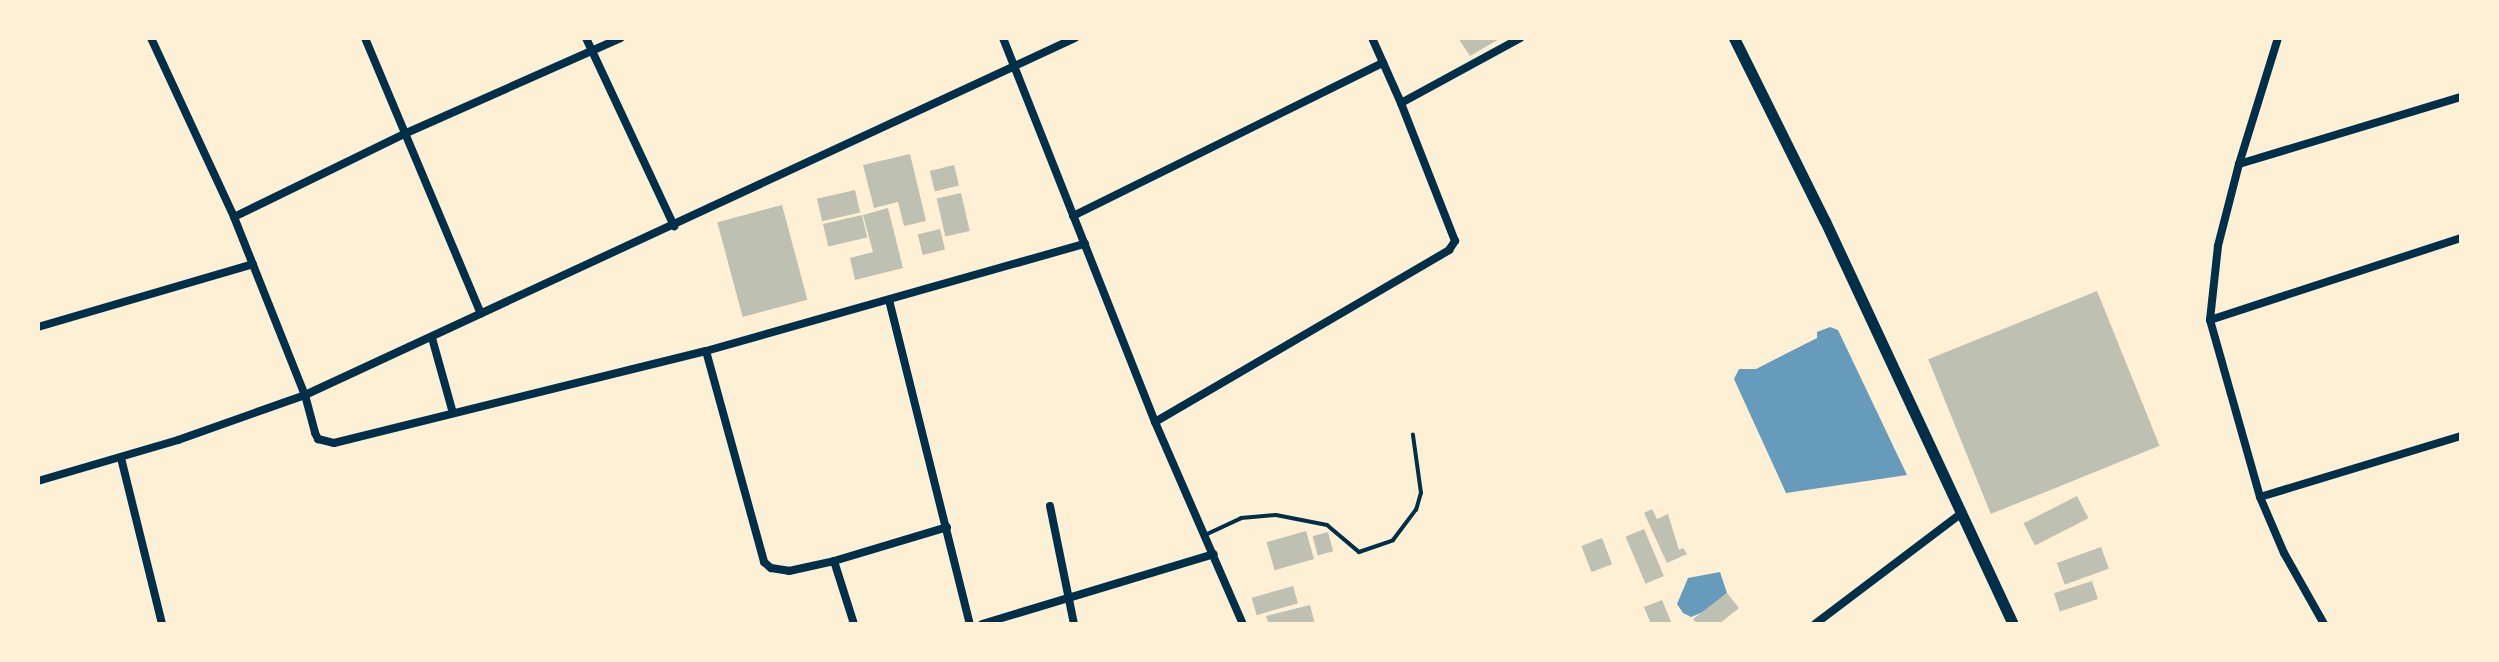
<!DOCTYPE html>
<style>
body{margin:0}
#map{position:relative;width:2499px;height:662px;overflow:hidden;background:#fdf0d5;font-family:"Noto Serif",serif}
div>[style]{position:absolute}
.water>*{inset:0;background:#669bbc}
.building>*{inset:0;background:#bec0b2;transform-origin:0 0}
.service>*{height:4px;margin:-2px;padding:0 2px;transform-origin:2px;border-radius:2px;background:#003049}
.minor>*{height:8px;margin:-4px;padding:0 4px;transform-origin:4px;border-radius:4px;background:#003049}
.secondary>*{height:11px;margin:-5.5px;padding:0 5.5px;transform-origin:5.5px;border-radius:5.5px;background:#003049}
span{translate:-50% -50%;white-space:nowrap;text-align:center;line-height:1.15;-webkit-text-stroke:7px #fdf0d5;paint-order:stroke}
.frame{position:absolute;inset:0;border:40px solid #fdf0d5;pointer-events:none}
</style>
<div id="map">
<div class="water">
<div style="clip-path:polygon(1830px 327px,1838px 330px,1907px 475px,1786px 493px,1734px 379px,1739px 369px,1756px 369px,1817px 338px,1817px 332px)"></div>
<div style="clip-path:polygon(1720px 572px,1727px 593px,1703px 612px,1691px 617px,1683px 613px,1677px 604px,1688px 578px)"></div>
</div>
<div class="building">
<div style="clip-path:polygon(1458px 38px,1501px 38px,1470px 56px)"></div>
<div style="clip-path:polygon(910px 154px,926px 221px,904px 226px,898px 202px,874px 208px,863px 165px)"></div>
<div style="left:954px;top:165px;width:21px;height:25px;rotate:76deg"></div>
<div style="left:855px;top:190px;width:23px;height:39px;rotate:77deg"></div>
<div style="left:961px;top:193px;width:39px;height:25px;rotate:77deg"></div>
<div style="left:782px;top:205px;width:98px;height:67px;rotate:75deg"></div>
<div style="clip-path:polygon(888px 208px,903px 268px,855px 280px,850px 258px,873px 252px,863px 215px)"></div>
<div style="left:862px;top:215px;width:23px;height:40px;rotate:77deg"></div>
<div style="left:940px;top:229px;width:21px;height:23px;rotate:76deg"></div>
<div style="left:2097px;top:291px;width:167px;height:182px;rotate:68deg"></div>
<div style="left:2077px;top:496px;width:25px;height:60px;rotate:63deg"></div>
<div style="clip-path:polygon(1652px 509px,1657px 519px,1668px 514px,1679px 550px,1683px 548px,1687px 554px,1667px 563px,1644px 513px)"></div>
<div style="left:1644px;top:529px;width:51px;height:20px;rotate:67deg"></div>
<div style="left:1306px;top:531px;width:29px;height:41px;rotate:74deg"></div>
<div style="left:1328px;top:532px;width:20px;height:16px;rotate:75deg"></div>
<div style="left:1602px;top:538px;width:28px;height:22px;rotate:69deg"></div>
<div style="left:2101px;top:547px;width:23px;height:47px;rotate:70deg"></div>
<div style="left:2092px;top:581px;width:19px;height:40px;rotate:72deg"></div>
<div style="left:1293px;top:586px;width:18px;height:43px;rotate:74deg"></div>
<div style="clip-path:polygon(1727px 593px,1739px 608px,1719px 624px,1697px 624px,1693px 619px)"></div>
<div style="clip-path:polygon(1662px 600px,1672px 624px,1651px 624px,1644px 607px)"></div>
<div style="clip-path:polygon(1310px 605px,1315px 624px,1269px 624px,1266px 616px)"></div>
</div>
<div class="service">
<div style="left:1205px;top:535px;width:40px;rotate:-25deg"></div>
<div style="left:1241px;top:518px;width:35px;rotate:-5deg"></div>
<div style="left:1276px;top:515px;width:52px;rotate:11.1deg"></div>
<div style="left:1327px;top:525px;width:42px;rotate:40.2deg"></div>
<div style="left:1359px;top:552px;width:36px;rotate:-19deg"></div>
<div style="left:1393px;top:540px;width:38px;rotate:-53deg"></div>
<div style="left:1416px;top:510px;width:18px;rotate:-74deg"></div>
<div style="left:1421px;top:493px;width:59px;rotate:-97.9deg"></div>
</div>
<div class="minor">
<div style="left:151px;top:38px;width:197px;rotate:65.1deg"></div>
<div style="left:234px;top:217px;width:192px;rotate:68.3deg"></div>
<div style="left:305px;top:395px;width:39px;rotate:75deg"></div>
<div style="left:315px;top:433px;width:7px;rotate:63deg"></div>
<div style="left:318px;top:439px;width:16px;rotate:14deg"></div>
<div style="left:334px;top:443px;width:383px;rotate:-13.9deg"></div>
<div style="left:706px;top:351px;width:394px;rotate:-15.8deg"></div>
<div style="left:365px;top:38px;width:299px;rotate:67.2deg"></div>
<div style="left:586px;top:38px;width:208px;rotate:64.9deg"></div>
<div style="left:1003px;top:38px;width:413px;rotate:68.4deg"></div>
<div style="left:1155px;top:422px;width:220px;rotate:66.5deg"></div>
<div style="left:2278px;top:38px;width:132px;rotate:107.2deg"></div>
<div style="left:2239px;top:164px;width:85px;rotate:104.4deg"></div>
<div style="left:2218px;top:246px;width:74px;rotate:96.2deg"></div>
<div style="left:2210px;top:320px;width:184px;rotate:74.2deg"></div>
<div style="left:2260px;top:497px;width:61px;rotate:66.8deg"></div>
<div style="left:2284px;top:553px;width:81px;rotate:60.6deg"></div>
<div style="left:1401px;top:103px;width:136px;rotate:-28.6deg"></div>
<div style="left:2239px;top:164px;width:232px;rotate:-16.8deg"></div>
<div style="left:1073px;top:216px;width:346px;rotate:-26.3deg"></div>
<div style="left:234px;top:217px;width:189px;rotate:-26deg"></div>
<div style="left:404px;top:134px;width:237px;rotate:-23.9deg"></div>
<div style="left:889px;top:300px;width:334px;rotate:76deg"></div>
<div style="left:2210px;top:320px;width:264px;rotate:-18.1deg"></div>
<div style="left:38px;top:327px;width:224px;rotate:-16.3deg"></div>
<div style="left:432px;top:338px;width:78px;rotate:74.4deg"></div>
<div style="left:706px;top:351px;width:219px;rotate:74.6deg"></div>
<div style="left:764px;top:562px;width:9px;rotate:41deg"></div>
<div style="left:771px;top:568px;width:18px;rotate:9deg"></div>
<div style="left:789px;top:571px;width:46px;rotate:-12.5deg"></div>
<div style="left:834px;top:561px;width:118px;rotate:-16.7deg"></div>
<div style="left:1155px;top:422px;width:341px;rotate:-30.3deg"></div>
<div style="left:1449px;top:250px;width:11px;rotate:-56deg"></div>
<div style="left:1455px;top:241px;width:148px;rotate:-111.4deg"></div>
<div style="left:1401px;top:103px;width:71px;rotate:-114deg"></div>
<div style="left:121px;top:458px;width:171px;rotate:76.1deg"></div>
<div style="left:38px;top:481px;width:146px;rotate:-16.3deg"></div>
<div style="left:178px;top:440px;width:135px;rotate:-19.5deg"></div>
<div style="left:305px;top:395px;width:849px;rotate:-24.87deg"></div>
<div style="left:2260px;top:497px;width:210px;rotate:-16.9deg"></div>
<div style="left:1050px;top:506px;width:120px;rotate:78.5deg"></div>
<div style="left:834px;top:561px;width:66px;rotate:72.4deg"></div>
<div style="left:982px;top:624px;width:242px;rotate:-16.8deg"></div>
<div style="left:1815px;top:624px;width:184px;rotate:-37.1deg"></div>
</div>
<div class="secondary">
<div style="left:1734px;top:38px;width:204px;rotate:63.6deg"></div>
<div style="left:1825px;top:221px;width:445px;rotate:65deg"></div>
</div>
<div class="frame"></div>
</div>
